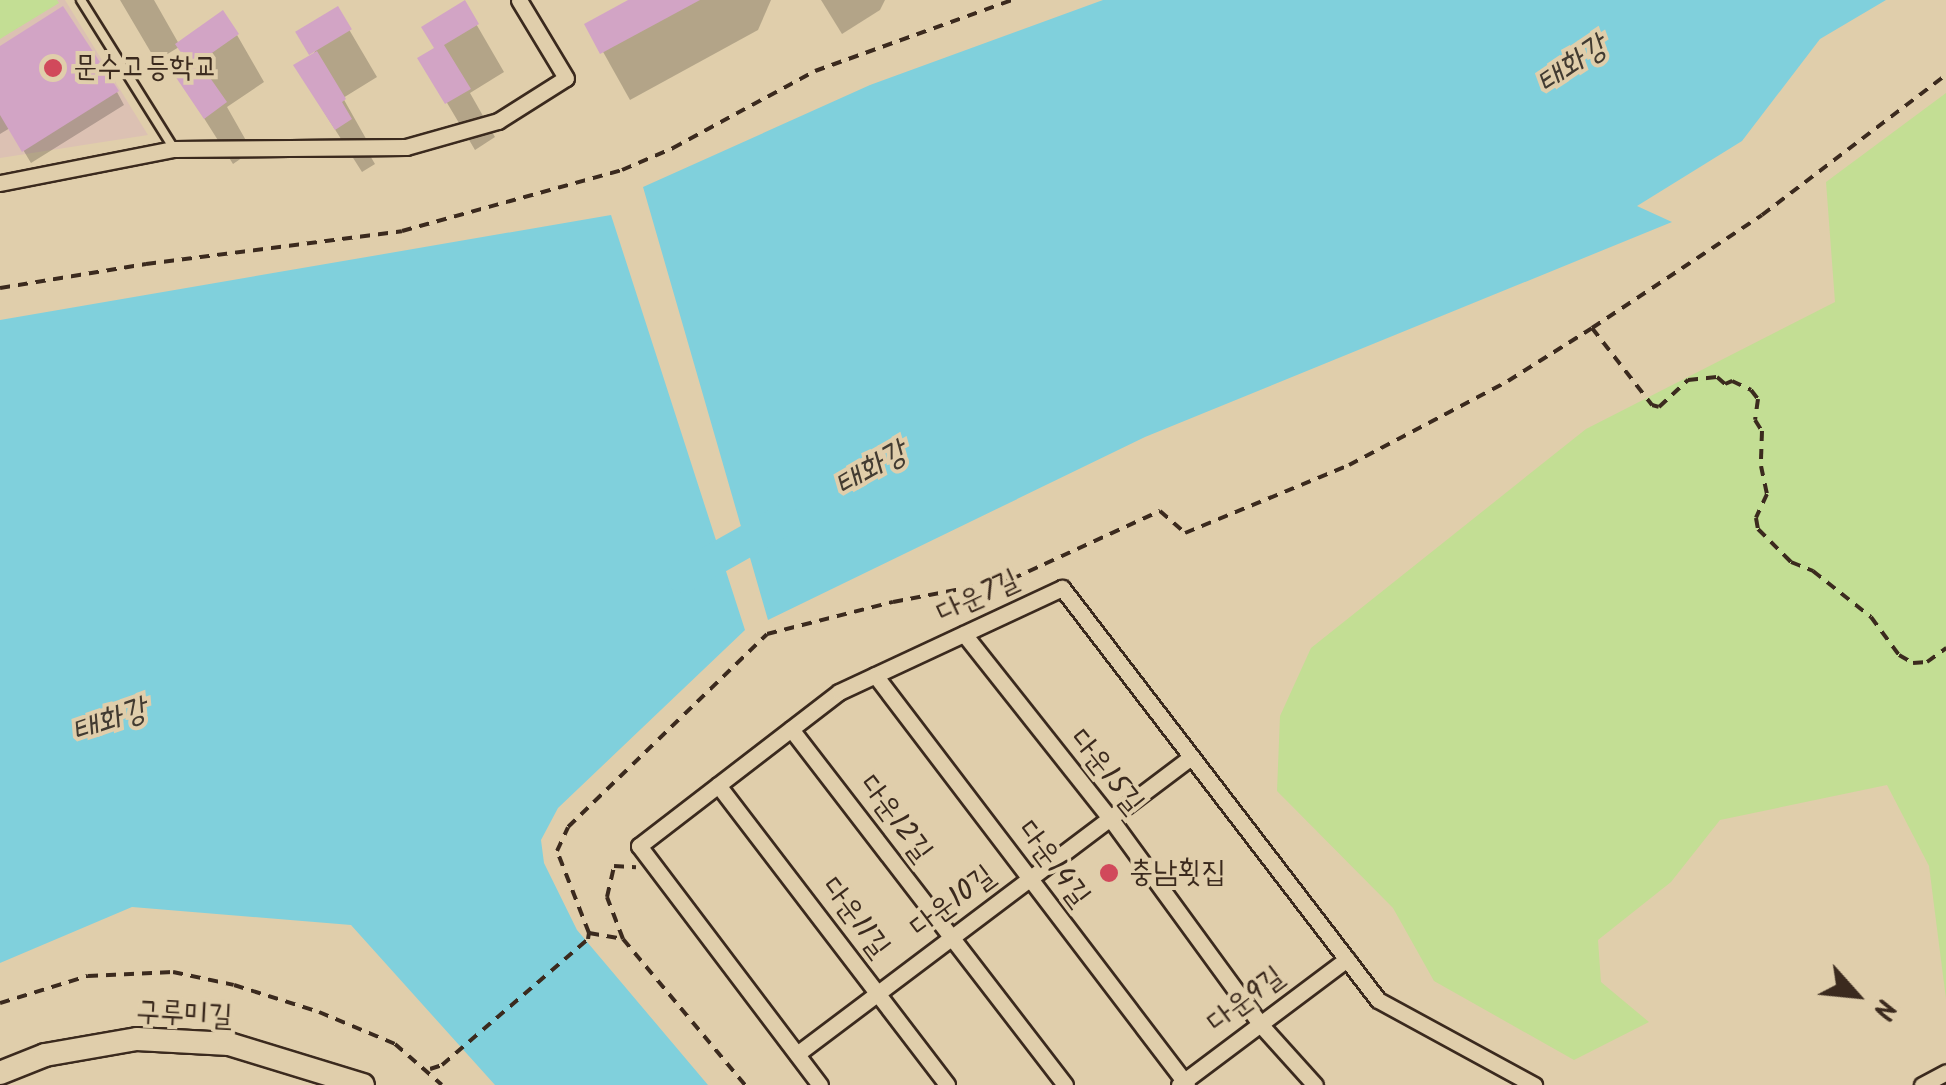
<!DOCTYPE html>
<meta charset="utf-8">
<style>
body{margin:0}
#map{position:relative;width:1946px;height:1085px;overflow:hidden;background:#e0ceab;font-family:Kalam,"Poor Story",sans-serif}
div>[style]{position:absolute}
.built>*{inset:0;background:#dcc1b3}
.green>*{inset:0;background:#c3de94}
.water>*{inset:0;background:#80d0dc}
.shadow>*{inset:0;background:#0003}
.river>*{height:32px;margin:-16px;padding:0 16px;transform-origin:16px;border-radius:16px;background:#80d0dc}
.building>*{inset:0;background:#d2a4c5;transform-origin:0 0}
.path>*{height:4px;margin-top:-2px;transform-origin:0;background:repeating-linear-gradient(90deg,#3b2a1e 0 10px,transparent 0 18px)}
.roads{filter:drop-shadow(2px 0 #3b2a1e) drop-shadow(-2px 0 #3b2a1e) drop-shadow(0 2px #3b2a1e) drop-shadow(0 -2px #3b2a1e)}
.lane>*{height:8px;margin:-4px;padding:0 4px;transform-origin:4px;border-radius:4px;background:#e0ceab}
.street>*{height:15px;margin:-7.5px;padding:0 7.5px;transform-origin:7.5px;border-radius:7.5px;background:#e0ceab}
.secondary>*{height:22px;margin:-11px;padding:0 11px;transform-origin:11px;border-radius:11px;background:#e0ceab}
.dots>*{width:28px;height:28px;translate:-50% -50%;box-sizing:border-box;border:5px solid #e0ceab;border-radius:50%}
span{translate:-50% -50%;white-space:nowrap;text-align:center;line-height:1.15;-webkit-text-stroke:8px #e0ceab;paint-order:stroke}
.poi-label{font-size:30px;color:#3b2a1e}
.left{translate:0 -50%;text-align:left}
.street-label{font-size:30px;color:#3b2a1e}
.water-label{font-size:32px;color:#423b31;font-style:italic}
.north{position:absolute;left:1806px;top:945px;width:100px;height:100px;-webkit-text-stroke:8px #e0ceab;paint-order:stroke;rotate:117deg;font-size:28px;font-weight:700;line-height:40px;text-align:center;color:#3b2a1e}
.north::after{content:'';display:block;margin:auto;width:35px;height:45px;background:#3b2a1e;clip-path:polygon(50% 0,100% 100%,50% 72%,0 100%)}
</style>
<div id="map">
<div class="built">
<div style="clip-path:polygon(0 0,65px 0,148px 135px,0 158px)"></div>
</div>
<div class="green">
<div style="clip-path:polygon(0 0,57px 0,59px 3px,0 39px)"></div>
<div style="clip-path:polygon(1946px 93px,1946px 999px,1929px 866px,1887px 785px,1720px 820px,1671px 882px,1598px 940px,1601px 982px,1649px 1022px,1574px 1060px,1434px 981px,1393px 908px,1277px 791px,1280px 716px,1311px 648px,1586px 429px,1835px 302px,1826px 182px)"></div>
</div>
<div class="water">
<div style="clip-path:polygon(1103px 0,1886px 0,1820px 39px,1742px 141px,1637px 206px,1672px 222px,1145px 437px,768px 620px,643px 187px,870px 85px)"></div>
<div style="clip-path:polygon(611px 215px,745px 630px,558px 808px,541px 840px,544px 863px,577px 930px,708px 1085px,495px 1085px,351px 925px,132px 907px,0 963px,0 320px)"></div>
</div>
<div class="shadow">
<div style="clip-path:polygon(120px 0,154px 0,179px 44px,237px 35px,264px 82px,227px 107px,252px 151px,233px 164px,176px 74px,189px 65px,179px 47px,156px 61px)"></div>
<div style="clip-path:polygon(634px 0,771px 0,758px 30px,630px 100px,588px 25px)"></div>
<div style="clip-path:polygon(821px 0,885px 0,880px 10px,842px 34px)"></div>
<div style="clip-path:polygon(464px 3px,504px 72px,470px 93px,495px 137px,475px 150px,421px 59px,437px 49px)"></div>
<div style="clip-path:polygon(337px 9px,377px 77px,343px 98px,369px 144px,365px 147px,375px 164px,362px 172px,322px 109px,312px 57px)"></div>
<div style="clip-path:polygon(0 49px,117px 92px,124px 105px,31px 163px,10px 128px,0 134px)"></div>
</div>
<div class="river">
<div style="left:683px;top:577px;width:116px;rotate:-29.4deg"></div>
</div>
<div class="building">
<div style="clip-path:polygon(465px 0,479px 24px,444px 45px,471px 89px,445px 104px,417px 58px,434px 48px,421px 27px)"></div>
<div style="clip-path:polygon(628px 0,700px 0,600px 54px,584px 24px)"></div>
<div style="clip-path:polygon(63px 6px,119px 91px,22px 152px,0 115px,0 46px)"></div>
<div style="left:338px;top:6px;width:27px;height:50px;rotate:59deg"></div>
<div style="clip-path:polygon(223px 10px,239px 34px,199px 62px,227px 102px,204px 119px,173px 73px,188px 63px,175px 44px)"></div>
<div style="clip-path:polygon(317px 51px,346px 99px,342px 102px,352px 119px,335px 130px,293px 65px)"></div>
</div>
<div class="path">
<div style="left:0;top:288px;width:148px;rotate:-9.3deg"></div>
<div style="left:146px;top:264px;width:258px;rotate:-7.3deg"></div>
<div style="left:402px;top:231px;width:228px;rotate:-15.5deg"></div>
<div style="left:622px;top:170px;width:56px;rotate:-23.3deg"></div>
<div style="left:673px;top:148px;width:162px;rotate:-28.5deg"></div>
<div style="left:815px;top:71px;width:209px;rotate:-19.8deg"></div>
<div style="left:1592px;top:328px;width:98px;rotate:52.1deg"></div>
<div style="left:1652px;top:405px;width:7px;rotate:16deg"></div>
<div style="left:1659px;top:407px;width:40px;rotate:-43deg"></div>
<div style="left:1688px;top:380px;width:29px;rotate:-6deg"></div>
<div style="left:1717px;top:377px;width:11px;rotate:41deg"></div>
<div style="left:1725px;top:384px;width:8px;rotate:-23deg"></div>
<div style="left:1732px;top:381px;width:21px;rotate:25deg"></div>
<div style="left:1751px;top:390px;width:11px;rotate:52deg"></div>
<div style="left:1758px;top:399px;width:21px;rotate:98deg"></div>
<div style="left:1755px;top:420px;width:13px;rotate:58deg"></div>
<div style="left:1762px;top:431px;width:35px;rotate:92deg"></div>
<div style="left:1761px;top:466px;width:29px;rotate:78deg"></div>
<div style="left:1767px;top:494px;width:26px;rotate:115deg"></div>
<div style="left:1756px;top:518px;width:11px;rotate:80deg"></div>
<div style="left:1758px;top:529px;width:47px;rotate:45deg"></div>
<div style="left:1791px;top:562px;width:24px;rotate:22deg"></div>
<div style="left:1813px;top:571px;width:74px;rotate:38.4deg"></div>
<div style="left:1871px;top:617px;width:47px;rotate:53.6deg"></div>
<div style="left:1899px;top:655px;width:16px;rotate:30deg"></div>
<div style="left:1913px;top:663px;width:14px;rotate:-4deg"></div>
<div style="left:1927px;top:662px;width:24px;rotate:-36deg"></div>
<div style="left:589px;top:933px;width:88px;rotate:-111.3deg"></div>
<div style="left:557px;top:851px;width:26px;rotate:-65deg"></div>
<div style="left:568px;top:827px;width:277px;rotate:-44.1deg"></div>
<div style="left:767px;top:634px;width:130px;rotate:-14.3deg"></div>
<div style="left:893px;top:602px;width:121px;rotate:-10.9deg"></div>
<div style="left:1012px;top:579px;width:163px;rotate:-24.7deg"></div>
<div style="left:1160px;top:511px;width:33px;rotate:41deg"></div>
<div style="left:1185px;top:533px;width:178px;rotate:-22.5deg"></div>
<div style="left:1349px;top:465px;width:180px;rotate:-27.8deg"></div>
<div style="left:1508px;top:381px;width:99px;rotate:-32.2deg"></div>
<div style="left:1592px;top:328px;width:204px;rotate:-33.6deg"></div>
<div style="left:1762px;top:215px;width:231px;rotate:-37.3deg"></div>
<div style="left:623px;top:939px;width:190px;rotate:50.1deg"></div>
<div style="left:0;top:1003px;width:92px;rotate:-17.1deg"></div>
<div style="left:88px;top:976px;width:85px;rotate:-2.7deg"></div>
<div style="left:173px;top:972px;width:62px;rotate:12deg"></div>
<div style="left:234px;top:985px;width:89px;rotate:17.6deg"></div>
<div style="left:319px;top:1012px;width:82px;rotate:22.8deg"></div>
<div style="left:395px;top:1044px;width:62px;rotate:41.1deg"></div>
<div style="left:430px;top:1069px;width:13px;rotate:-18deg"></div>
<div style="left:442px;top:1065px;width:193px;rotate:-40.8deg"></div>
<div style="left:588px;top:939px;width:6px;rotate:-81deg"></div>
<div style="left:589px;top:933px;width:35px;rotate:10deg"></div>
<div style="left:623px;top:939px;width:45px;rotate:-110.9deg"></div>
<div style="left:607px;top:897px;width:32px;rotate:-77deg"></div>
<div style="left:614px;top:866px;width:22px;rotate:3deg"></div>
</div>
<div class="roads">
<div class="lane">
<div style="left:81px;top:0;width:176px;rotate:58deg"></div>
</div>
<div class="street">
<div style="left:0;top:183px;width:177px;rotate:-11.1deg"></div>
<div style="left:174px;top:149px;width:232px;rotate:-0.5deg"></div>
<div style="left:406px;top:147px;width:96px;rotate:-15.8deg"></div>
<div style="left:498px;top:121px;width:80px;rotate:-32.3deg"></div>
<div style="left:566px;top:78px;width:91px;rotate:-121.1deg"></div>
<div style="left:964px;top:634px;width:235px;rotate:51.6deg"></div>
<div style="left:1110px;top:818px;width:255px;rotate:53.9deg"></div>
<div style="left:1260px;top:1024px;width:82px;rotate:48deg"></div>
<div style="left:875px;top:675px;width:515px;rotate:52.73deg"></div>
<div style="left:791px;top:729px;width:449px;rotate:52.4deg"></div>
<div style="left:718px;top:785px;width:377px;rotate:52.6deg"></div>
<div style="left:797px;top:1054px;width:493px;rotate:-37deg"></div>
<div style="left:820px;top:1085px;width:300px;rotate:-127.1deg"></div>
<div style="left:639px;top:846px;width:252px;rotate:-37.6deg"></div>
<div style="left:839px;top:692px;width:246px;rotate:-25deg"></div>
<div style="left:1062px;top:588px;width:519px;rotate:52.51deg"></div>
<div style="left:1378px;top:1000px;width:178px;rotate:28.6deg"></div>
<div style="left:1179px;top:1085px;width:210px;rotate:-36.9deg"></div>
<div style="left:1922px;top:1085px;width:27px;rotate:-28deg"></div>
</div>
<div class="secondary">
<div style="left:0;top:1073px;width:48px;rotate:-21.8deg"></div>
<div style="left:45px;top:1055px;width:93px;rotate:-9.9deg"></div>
<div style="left:137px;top:1039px;width:92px;rotate:3.1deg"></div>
<div style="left:229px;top:1044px;width:140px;rotate:17deg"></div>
</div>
</div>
<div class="dots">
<div style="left:53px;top:68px;background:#d1495b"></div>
<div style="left:1109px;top:873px;background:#d1495b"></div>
</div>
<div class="poi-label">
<span class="left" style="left:73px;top:68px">문수고등학교</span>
<span class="left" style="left:1129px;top:873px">충남횟집</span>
</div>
<div class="street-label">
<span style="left:978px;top:597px;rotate:-25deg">다운7길</span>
<span style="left:1106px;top:772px;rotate:51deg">다운15길</span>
<span style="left:895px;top:819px;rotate:53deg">다운12길</span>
<span style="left:1053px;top:864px;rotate:53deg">다운14길</span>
<span style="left:953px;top:902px;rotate:-37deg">다운10길</span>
<span style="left:855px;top:918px;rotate:53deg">다운11길</span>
<span style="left:1246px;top:1000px;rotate:-37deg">다운9길</span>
<span style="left:184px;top:1015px;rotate:3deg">구루미길</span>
</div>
<div class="water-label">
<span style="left:1573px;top:66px;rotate:-34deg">태화강</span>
<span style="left:872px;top:470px;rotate:-30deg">태화강</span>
<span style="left:110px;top:722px;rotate:-19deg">태화강</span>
</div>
<div class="north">N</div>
</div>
